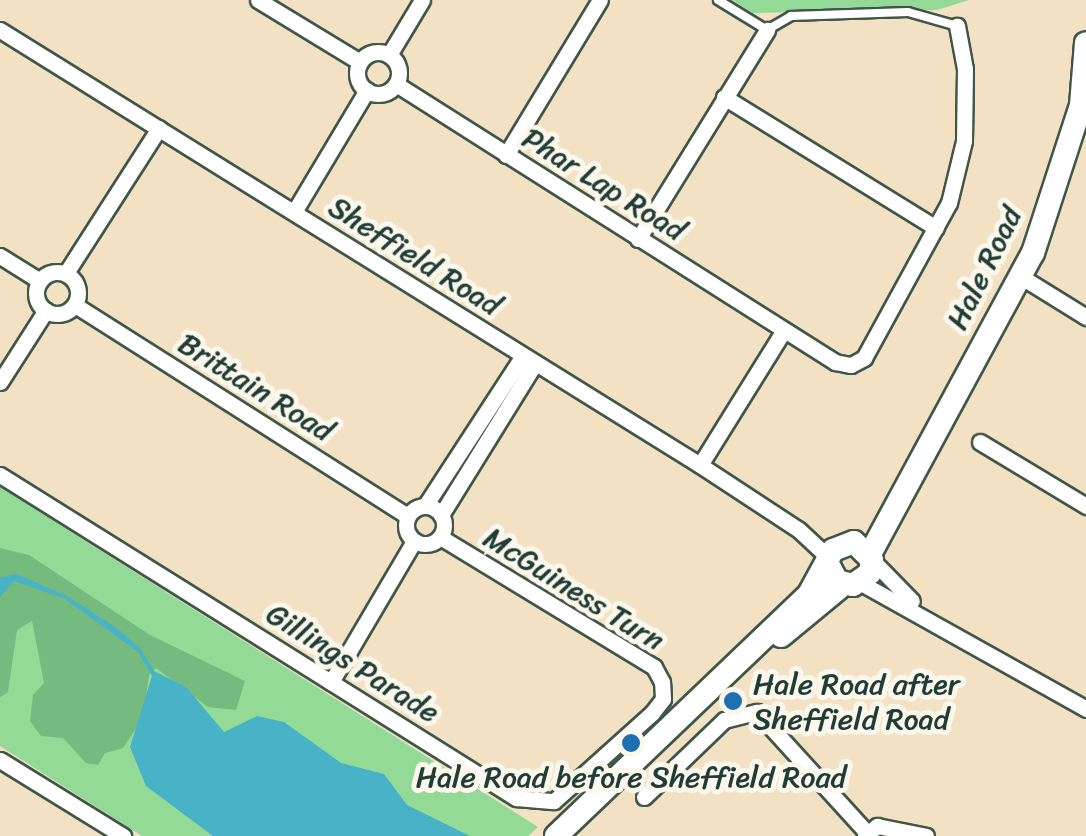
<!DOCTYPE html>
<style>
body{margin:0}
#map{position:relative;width:1086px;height:836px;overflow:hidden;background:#f2e1c3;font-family:Sriracha,sans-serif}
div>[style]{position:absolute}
.green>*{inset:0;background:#92da96}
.forest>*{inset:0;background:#75ba7f}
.water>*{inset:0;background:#48b2c7}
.roads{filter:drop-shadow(2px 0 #3f5649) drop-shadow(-2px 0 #3f5649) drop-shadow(0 2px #3f5649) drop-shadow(0 -2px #3f5649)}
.service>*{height:8px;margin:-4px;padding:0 4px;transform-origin:4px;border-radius:4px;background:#fff}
.minor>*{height:15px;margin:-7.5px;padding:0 7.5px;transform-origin:7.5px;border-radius:7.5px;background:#fff}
.minor>.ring{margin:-7.5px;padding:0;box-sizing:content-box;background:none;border:15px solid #fff;border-radius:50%}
.secondary>*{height:22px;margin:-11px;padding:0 11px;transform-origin:11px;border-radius:11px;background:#fff}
.dots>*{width:28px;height:28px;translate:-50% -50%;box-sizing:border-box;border:5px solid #fbf7ec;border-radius:50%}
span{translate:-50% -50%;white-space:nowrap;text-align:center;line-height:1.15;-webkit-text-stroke:10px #fbf7ec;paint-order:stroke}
.street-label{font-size:30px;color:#1f3d34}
.poi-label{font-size:30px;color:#1f3d34}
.left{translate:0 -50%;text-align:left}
</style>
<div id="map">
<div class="green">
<div style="clip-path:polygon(732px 0,969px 0,937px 10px,753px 13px)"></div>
<div style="clip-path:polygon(0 487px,538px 827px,528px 836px,142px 836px,0 746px)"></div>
</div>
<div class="forest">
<div style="clip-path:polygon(0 548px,29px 555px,150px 635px,245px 681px,236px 710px,208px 707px,156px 668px,149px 675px,143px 718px,123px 748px,105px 753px,98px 765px,86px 763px,63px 738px,41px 736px,30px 721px,33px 695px,44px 683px,32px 621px,17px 630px,8px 692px,0 697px)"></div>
</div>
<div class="water">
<div style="clip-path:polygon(16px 574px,67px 596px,118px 629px,141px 649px,154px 671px,186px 687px,224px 732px,257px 716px,284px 722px,341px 763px,384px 774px,407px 805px,470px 836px,213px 836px,146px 786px,130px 747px,152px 676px,138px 652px,65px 599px,14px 581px,0 597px,0 578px)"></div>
</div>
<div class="roads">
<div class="service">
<div style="left:718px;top:0;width:57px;rotate:31.5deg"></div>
<div style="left:767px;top:30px;width:28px;rotate:-30deg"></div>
<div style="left:791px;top:16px;width:117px;rotate:-2deg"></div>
<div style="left:908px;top:12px;width:51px;rotate:15.9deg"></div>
</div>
<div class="minor">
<div style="left:258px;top:0;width:119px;rotate:31.3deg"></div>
<div style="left:0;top:30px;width:824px;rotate:31.86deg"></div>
<div style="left:700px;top:465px;width:118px;rotate:33.3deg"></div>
<div style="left:799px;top:530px;width:41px;rotate:43deg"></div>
<div class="ring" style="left:357px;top:52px;width:27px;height:27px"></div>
<div style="left:389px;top:55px;width:64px;rotate:-59deg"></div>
<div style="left:396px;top:84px;width:520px;rotate:32.34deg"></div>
<div style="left:835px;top:362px;width:16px;rotate:11deg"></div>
<div style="left:851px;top:365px;width:15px;rotate:-28deg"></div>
<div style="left:864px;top:358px;width:177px;rotate:-61.3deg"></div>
<div style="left:949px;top:203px;width:64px;rotate:-76.4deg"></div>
<div style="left:964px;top:141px;width:72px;rotate:-89.2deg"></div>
<div style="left:965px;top:69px;width:44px;rotate:-100.5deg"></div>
<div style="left:724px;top:97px;width:249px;rotate:31.7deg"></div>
<div style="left:506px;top:155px;width:181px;rotate:-58.8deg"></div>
<div style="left:294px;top:212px;width:142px;rotate:-59.1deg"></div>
<div style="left:638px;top:239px;width:246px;rotate:-58.3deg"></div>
<div style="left:0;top:256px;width:47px;rotate:32deg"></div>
<div class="ring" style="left:36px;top:272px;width:27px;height:27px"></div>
<div style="left:66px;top:273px;width:172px;rotate:-57.3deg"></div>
<div style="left:1020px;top:276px;width:78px;rotate:31.8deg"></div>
<div style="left:75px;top:305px;width:394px;rotate:32.4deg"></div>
<div style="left:0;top:382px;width:85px;rotate:-57.4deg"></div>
<div style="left:980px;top:442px;width:124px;rotate:31.1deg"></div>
<div style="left:700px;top:465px;width:159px;rotate:-58.1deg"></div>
<div style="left:0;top:475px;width:609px;rotate:32.05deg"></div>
<div style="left:516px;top:798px;width:38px;rotate:5deg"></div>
<div style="left:554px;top:801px;width:132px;rotate:-41.9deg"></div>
<div style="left:652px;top:713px;width:18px;rotate:-52deg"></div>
<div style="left:663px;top:699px;width:17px;rotate:-93deg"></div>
<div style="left:662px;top:682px;width:17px;rotate:-118deg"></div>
<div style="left:654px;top:667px;width:250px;rotate:-148.7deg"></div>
<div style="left:425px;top:506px;width:178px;rotate:-56.9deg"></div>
<div class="ring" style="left:406px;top:506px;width:23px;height:23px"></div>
<div style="left:441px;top:515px;width:176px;rotate:-58.2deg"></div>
<div style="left:872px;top:560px;width:57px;rotate:45.7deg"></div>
<div style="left:861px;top:583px;width:258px;rotate:29.2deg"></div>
<div style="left:331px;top:682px;width:164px;rotate:-59.5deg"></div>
<div style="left:0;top:760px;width:145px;rotate:31.7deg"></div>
<div style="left:644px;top:797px;width:111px;rotate:-43.9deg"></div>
<div style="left:724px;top:720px;width:34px;rotate:-14deg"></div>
<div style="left:757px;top:712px;width:165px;rotate:47.7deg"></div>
<div style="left:865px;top:836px;width:16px;rotate:-40deg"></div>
<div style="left:877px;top:826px;width:50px;rotate:11.5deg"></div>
</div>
<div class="secondary">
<div style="left:870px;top:554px;width:342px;rotate:-61.6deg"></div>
<div style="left:1033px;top:253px;width:156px;rotate:-72deg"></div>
<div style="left:1081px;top:105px;width:62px;rotate:-85.4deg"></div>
<div style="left:781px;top:636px;width:82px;rotate:-39.5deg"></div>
<div style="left:556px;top:836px;width:350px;rotate:-43.7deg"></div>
<div style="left:809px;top:594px;width:50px;rotate:-61.4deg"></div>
<div style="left:833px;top:550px;width:22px;rotate:-21deg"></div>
<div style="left:854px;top:542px;width:25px;rotate:45deg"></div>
<div style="left:872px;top:560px;width:13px;rotate:99deg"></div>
<div style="left:870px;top:573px;width:21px;rotate:145deg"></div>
<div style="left:853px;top:585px;width:16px;rotate:-166deg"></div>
<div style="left:837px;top:581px;width:17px;rotate:-118deg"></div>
</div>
</div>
<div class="dots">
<div style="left:733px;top:701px;background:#1f6fb2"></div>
<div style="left:631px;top:743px;background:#1f6fb2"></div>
</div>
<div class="street-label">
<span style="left:604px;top:184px;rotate:32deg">Phar Lap Road</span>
<span style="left:415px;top:256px;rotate:32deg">Sheffield Road</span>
<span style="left:984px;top:268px;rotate:-64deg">Hale Road</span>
<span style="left:256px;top:387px;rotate:32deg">Brittain Road</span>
<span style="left:574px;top:589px;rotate:32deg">McGuiness Turn</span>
<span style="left:353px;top:663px;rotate:32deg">Gillings Parade</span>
</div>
<div class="poi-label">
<span class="left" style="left:753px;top:701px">Hale Road after<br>Sheffield Road</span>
<span style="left:631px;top:777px">Hale Road before Sheffield Road</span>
</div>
</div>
